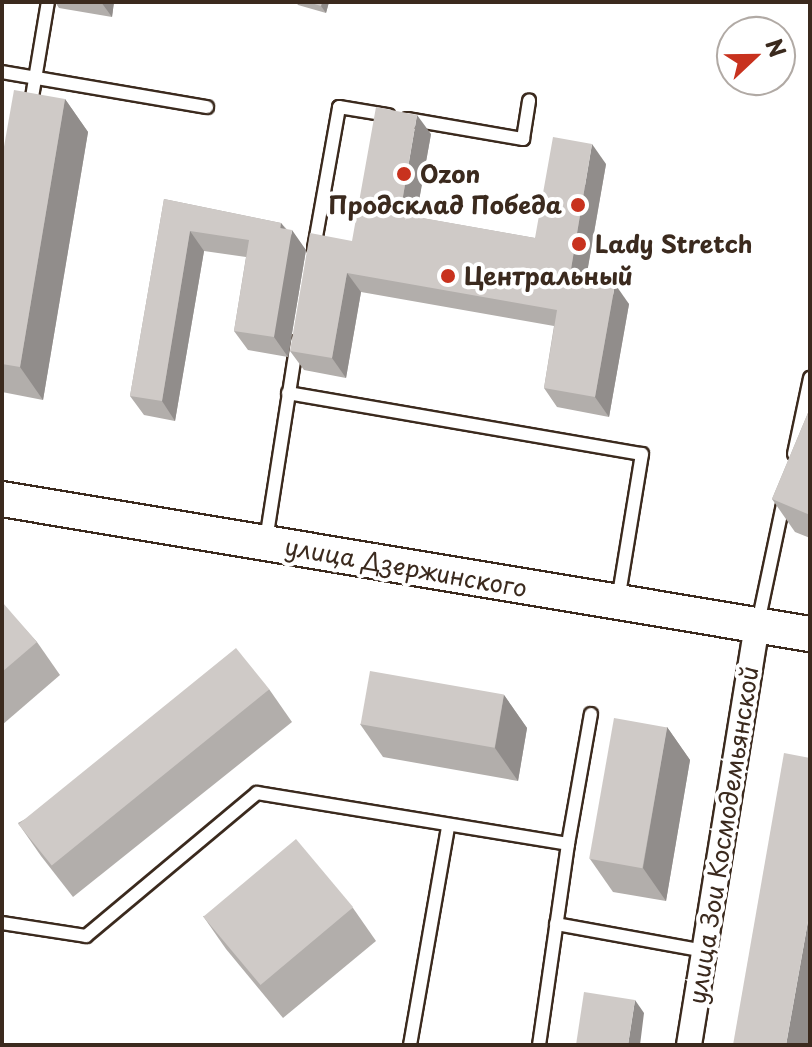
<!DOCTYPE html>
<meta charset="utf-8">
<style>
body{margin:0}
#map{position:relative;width:812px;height:1047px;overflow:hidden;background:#fff;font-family:"Playpen Sans",sans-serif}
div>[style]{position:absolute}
.roads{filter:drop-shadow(2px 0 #3b2a1e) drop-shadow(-2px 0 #3b2a1e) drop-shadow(0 2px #3b2a1e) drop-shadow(0 -2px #3b2a1e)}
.service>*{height:12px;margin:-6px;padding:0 6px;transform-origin:6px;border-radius:6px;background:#fff}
.minor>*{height:24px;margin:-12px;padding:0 12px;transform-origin:12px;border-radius:12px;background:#fff}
.secondary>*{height:34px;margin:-17px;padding:0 17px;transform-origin:17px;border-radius:17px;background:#fff}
.wall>*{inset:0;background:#b2aeab}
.shaded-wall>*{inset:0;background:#918d8b}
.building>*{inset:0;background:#cfcac7;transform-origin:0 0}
.dots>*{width:22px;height:22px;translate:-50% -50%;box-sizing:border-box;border:4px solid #fff;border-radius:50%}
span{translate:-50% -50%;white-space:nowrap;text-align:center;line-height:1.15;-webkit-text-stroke:8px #fff;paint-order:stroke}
.poi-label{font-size:24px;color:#3b2a1e;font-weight:700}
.left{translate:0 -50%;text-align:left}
.right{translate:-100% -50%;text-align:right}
.street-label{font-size:24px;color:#3b2a1e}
.frame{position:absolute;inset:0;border:4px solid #3b2a1e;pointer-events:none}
.north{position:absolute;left:716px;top:16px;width:80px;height:80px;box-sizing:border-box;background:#fff;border:2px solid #b1aaa5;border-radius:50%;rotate:68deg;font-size:22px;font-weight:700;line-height:32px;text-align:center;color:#3b2a1e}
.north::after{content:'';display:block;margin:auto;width:28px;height:36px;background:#c8321e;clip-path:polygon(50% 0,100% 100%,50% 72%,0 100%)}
</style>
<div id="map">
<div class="roads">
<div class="service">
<div style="left:2px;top:72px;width:208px;rotate:9.7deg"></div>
<div style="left:30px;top:109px;width:109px;rotate:-80.5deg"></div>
<div style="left:407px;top:119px;width:118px;rotate:9.8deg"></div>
<div style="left:523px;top:139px;width:39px;rotate:-81deg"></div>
<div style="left:314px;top:248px;width:143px;rotate:-79.9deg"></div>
<div style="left:339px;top:107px;width:50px;rotate:9.3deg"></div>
<div style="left:288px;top:393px;width:359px;rotate:9.8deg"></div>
<div style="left:642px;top:454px;width:149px;rotate:99.3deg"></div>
<div style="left:794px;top:454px;width:78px;rotate:-78.1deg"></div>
<div style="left:266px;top:540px;width:201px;rotate:-81.1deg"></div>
<div style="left:758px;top:623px;width:126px;rotate:-78.1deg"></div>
<div style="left:568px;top:844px;width:132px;rotate:-80deg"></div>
<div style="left:2px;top:923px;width:85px;rotate:8.8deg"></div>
<div style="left:86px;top:936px;width:223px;rotate:-39.9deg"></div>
<div style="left:257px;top:793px;width:315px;rotate:9.3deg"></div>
<div style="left:568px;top:844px;width:203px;rotate:98.2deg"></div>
<div style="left:556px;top:924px;width:150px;rotate:10.3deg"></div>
<div style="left:410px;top:1045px;width:221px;rotate:-80.1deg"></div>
</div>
<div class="minor">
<div style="left:689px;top:1045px;width:424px;rotate:-80.8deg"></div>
</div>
<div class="secondary">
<div style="left:2px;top:499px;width:819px;rotate:9.49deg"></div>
</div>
</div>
<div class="wall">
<div style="clip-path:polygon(55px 2px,114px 2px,112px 17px,59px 8px)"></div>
<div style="clip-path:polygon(296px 2px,329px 2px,326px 13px,298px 5px)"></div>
<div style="clip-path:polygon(65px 99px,88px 132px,43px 400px,2px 392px,2px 158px)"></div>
<div style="clip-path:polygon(431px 134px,416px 217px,535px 238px,606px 164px,586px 279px,629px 304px,609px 417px,557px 407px,544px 388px,554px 326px,361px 292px,346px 378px,304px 370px,290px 351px)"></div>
<div style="clip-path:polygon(164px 199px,281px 223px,306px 250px,288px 357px,248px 350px,234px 331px,246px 257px,204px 251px,175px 421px,144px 415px,130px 396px)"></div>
<div style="clip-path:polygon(810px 408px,810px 538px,795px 532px,772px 499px)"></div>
<div style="clip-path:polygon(2px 604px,37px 642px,60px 675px,2px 725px)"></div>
<div style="clip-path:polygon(269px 689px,292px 722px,73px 897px,41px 856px,18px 823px)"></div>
<div style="clip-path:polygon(504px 695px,527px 728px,518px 781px,383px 757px,360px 724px)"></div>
<div style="clip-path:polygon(667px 727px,690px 760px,666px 901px,613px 892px,590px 859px)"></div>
<div style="clip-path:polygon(353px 908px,376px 941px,283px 1018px,226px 949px,203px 916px)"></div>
</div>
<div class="shaded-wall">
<div style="clip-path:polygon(101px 2px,114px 2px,112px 17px)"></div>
<div style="clip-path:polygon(322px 2px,329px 2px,326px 13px,321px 6px)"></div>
<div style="clip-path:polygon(65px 99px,88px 132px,43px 400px,20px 367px)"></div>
<div style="clip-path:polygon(417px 115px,431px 134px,413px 234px,400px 214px)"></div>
<div style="clip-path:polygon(592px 144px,606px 164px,583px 295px,570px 275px)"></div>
<div style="clip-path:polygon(281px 223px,291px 237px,292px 230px,306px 250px,288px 357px,274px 337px)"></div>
<div style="clip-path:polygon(190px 231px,204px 251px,175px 421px,162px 401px)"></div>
<div style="clip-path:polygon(347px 273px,361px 292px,346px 378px,332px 358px)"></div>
<div style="clip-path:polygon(615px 284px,629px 304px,609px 417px,595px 397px)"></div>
<div style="clip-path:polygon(504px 695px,527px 728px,518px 781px,495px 748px)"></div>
<div style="clip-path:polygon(667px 727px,690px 760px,666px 901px,643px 868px)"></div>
<div style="clip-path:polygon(810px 910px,810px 1045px,786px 1045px)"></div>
<div style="clip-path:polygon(635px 1000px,644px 1013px,640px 1045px,628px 1045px)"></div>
</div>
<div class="building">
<div style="clip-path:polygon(308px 2px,322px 2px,321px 6px)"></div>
<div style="clip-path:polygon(14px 90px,65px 99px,20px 367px,2px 364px,2px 158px)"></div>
<div style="clip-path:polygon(376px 107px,417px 115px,400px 214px,535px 238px,553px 137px,592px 144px,570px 275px,615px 284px,595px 397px,544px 388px,557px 310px,347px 273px,332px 358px,290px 351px,310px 233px,352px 241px)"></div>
<div style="clip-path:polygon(164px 199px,281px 223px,280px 228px,292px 230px,274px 337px,234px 331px,249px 240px,190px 231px,162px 401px,130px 396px)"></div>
<div style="clip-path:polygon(810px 408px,810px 515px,772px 499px)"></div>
<div style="clip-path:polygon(3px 603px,37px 642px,2px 672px,2px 604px)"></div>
<div style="left:236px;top:648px;width:53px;height:280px;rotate:51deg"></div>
<div style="left:370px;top:671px;width:136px;height:54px;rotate:10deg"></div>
<div style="left:614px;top:718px;width:54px;height:143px;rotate:10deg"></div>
<div style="clip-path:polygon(784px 753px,810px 758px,810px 910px,786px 1045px,733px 1045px)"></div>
<div style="left:296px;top:839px;width:89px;height:121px;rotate:50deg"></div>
<div style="clip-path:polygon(584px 992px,635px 1000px,628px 1045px,576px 1045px)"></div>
</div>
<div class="dots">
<div style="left:404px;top:174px;background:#c8321e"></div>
<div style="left:578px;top:205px;background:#c8321e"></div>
<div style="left:579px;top:244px;background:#c8321e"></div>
<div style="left:448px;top:276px;background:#c8321e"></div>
</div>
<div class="poi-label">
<span class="left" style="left:420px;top:174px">Ozon</span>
<span class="right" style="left:562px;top:205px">Продсклад Победа</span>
<span class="left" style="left:595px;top:244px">Lady Stretch</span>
<span class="left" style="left:464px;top:276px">Центральный</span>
</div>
<div class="street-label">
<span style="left:406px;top:567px;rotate:10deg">улица Дзержинского</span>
<span style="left:723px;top:835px;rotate:-81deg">улица Зои Космодемьянской</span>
</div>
<div class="frame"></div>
<div class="north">N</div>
</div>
